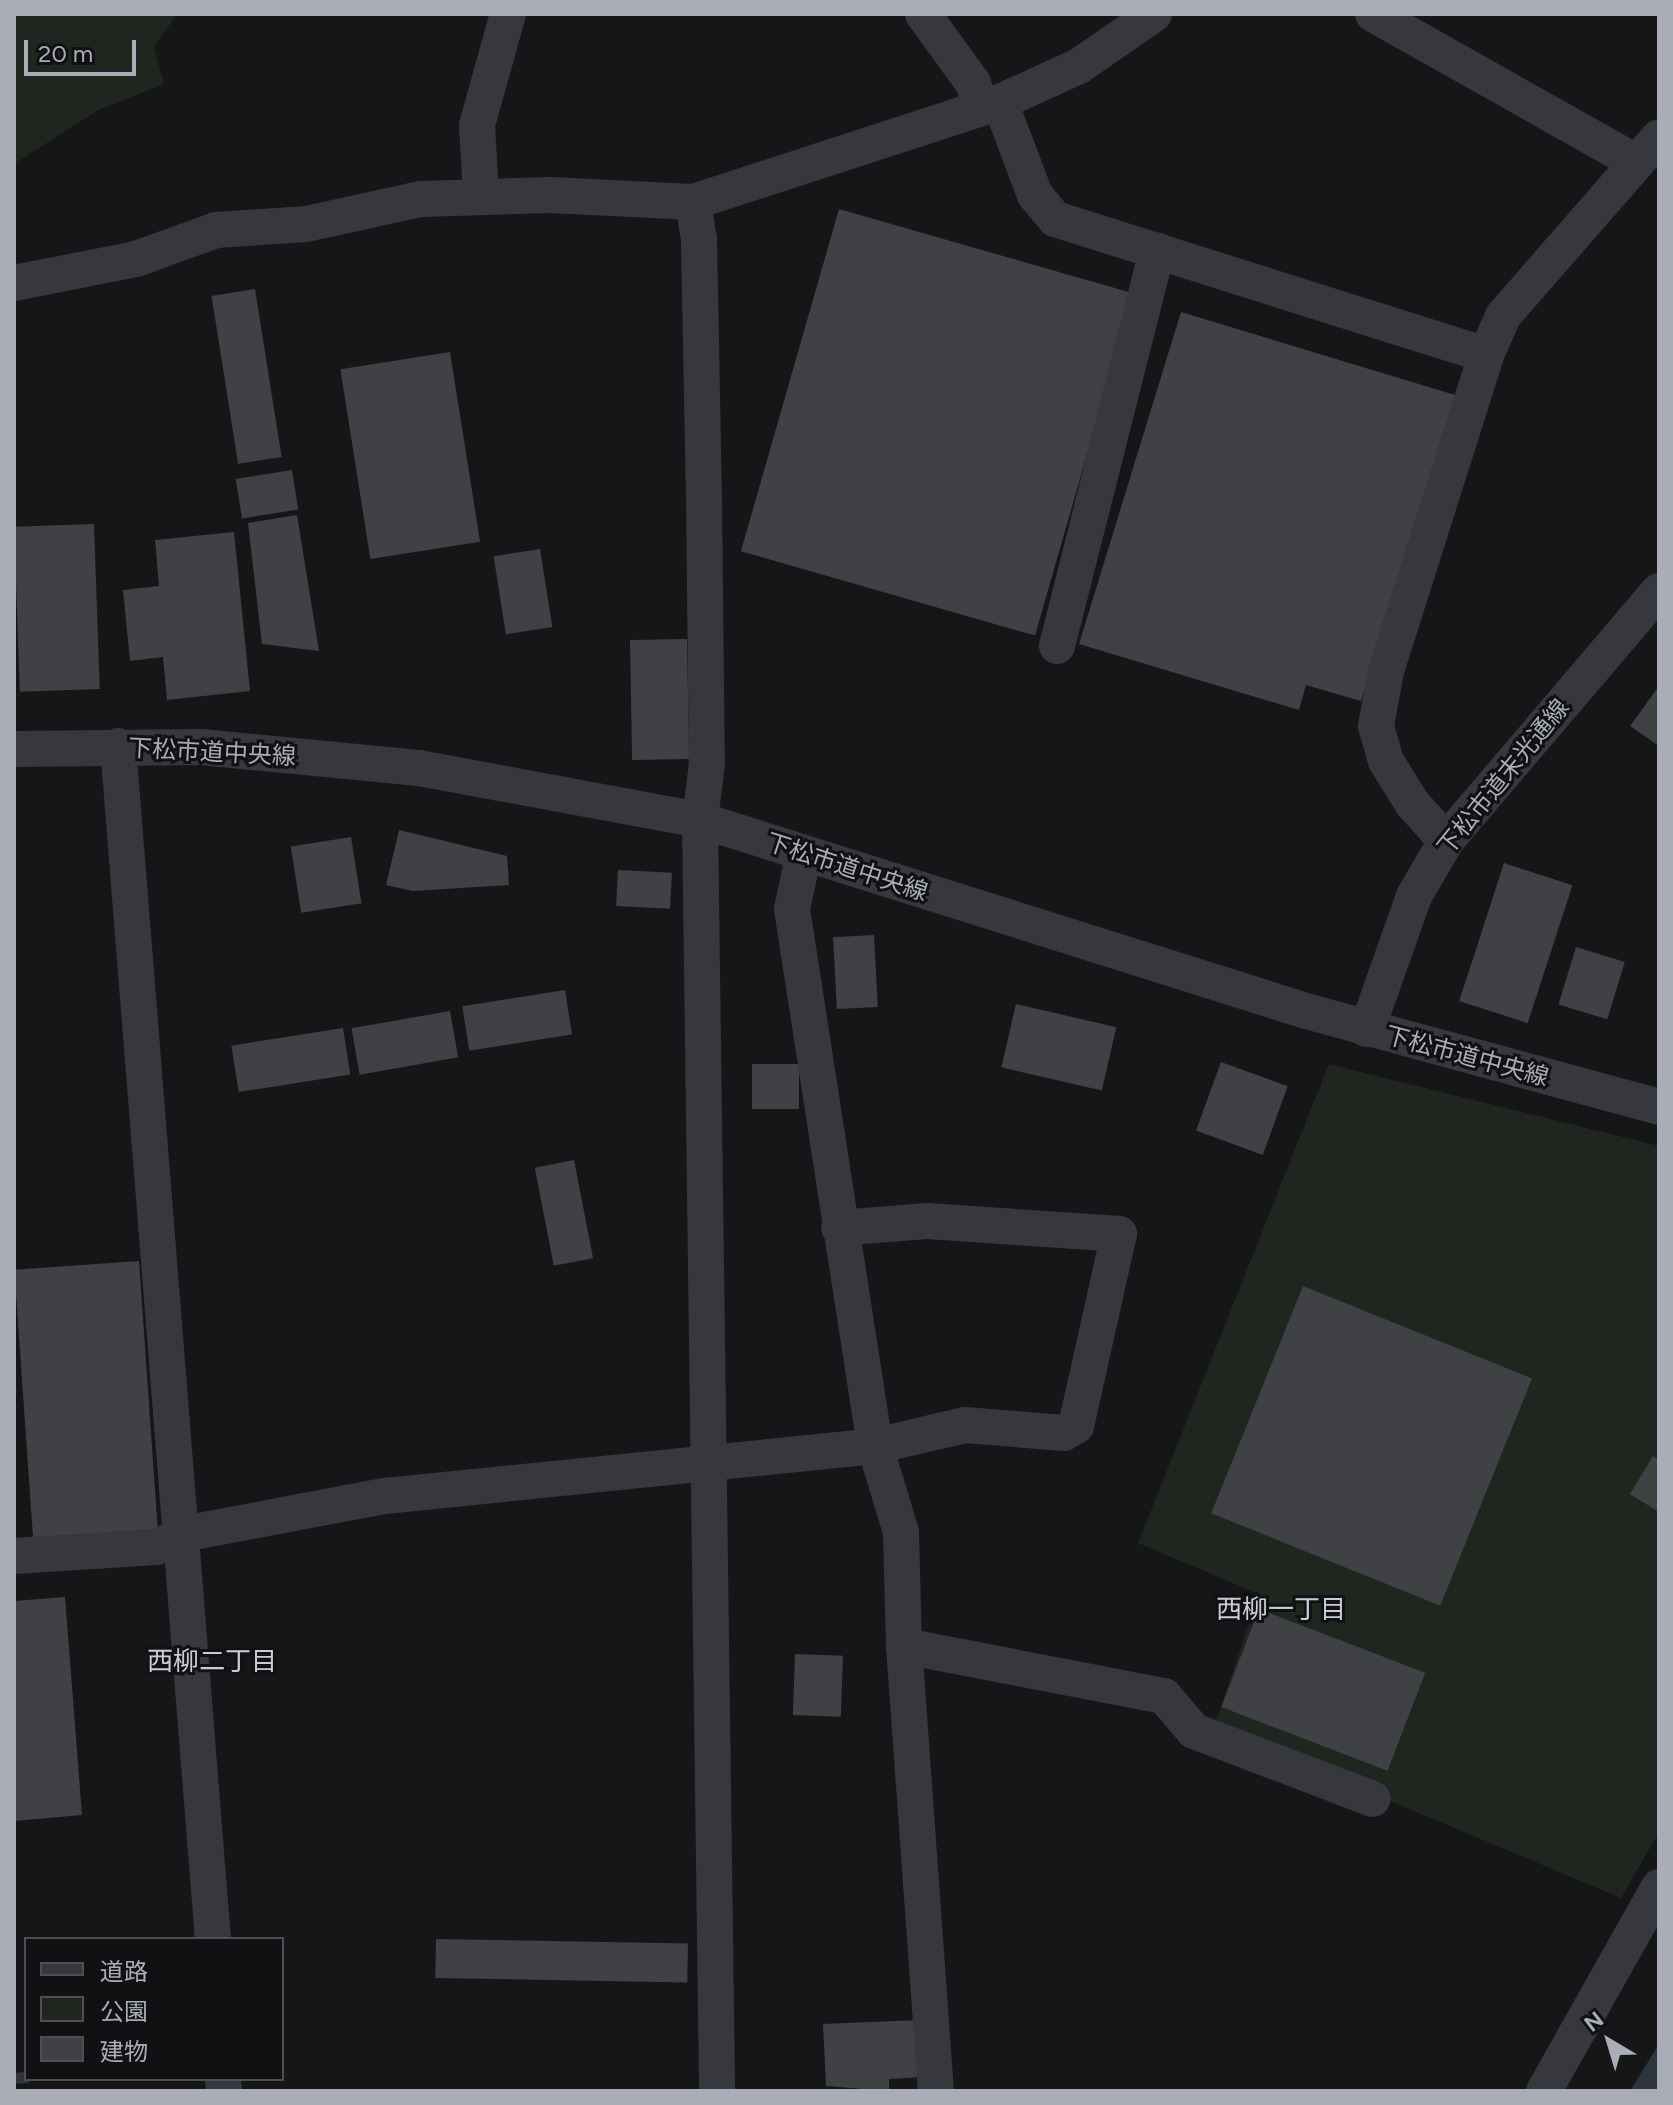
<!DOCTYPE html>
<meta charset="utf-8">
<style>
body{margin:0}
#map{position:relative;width:1673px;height:2105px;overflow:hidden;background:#161618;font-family:Figtree,"Noto Sans JP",sans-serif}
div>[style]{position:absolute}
.green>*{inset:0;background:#1e261f}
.water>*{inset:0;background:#2c353c}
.stream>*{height:11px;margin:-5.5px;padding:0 5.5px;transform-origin:5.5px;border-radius:5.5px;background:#2c353c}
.building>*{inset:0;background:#404145;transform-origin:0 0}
.minor>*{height:36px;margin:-18px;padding:0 18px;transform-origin:18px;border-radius:18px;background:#37383d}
span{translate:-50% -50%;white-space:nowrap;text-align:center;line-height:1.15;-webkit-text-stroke:6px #111113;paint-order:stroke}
.street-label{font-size:24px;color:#a8adb8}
.neighbourhood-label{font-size:26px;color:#c9ccd4}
.frame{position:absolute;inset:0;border:16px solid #a8adb8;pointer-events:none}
.legend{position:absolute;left:24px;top:1937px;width:260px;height:144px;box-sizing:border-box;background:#111113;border:2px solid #4d4f55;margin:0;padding:10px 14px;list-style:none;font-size:24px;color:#a8adb8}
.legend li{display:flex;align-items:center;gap:16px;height:40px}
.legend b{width:40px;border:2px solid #4d4f55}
.north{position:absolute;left:1569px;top:2001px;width:80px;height:80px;-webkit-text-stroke:6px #111113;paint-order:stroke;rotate:322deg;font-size:22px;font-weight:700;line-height:32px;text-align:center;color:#a8adb8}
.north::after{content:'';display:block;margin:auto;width:28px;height:36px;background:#a8adb8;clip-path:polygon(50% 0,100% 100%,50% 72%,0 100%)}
.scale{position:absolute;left:24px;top:40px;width:112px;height:36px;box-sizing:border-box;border:4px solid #a8adb8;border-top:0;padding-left:10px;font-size:24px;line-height:28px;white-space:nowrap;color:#a8adb8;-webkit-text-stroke:6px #111113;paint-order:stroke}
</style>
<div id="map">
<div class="green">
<div style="clip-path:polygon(14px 14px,177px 14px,154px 47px,164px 84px,98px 110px,14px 164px)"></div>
<div style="clip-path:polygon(1329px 1064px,1659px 1146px,1659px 1832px,1621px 1898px,1214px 1727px,1259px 1594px,1138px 1543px)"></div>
</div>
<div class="water">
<div style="clip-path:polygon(1659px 2044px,1659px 2091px,1630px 2091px)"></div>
</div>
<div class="stream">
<div style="left:14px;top:2078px;width:12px;rotate:-5deg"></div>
</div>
<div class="building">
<div style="left:839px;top:209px;width:306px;height:356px;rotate:16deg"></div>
<div style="left:255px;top:289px;width:170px;height:44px;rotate:81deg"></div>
<div style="clip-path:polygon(1181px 312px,1455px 395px,1361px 701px,1306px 685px,1299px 710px,1079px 644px)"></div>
<div style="left:450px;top:352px;width:192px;height:111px;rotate:81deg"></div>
<div style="left:292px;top:470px;width:40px;height:57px;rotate:81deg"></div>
<div style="clip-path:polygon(297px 515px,319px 651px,262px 644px,248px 523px)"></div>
<div style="left:94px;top:524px;width:165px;height:80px;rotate:88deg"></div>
<div style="clip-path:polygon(234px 532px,250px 691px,167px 700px,163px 657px,130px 661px,123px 590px,159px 586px,155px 540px)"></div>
<div style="left:540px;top:549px;width:79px;height:47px;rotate:81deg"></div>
<div style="left:687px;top:639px;width:120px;height:57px;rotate:89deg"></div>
<div style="clip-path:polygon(1659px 686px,1659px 746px,1630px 726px)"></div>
<div style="clip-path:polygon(399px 830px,507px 856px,509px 885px,413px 891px,386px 885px)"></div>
<div style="left:351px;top:837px;width:67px;height:61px;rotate:81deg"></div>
<div style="left:1504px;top:863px;width:72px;height:145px;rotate:18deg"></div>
<div style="left:618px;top:870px;width:54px;height:36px;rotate:3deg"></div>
<div style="left:874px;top:935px;width:72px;height:41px;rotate:87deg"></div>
<div style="left:1576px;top:947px;width:51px;height:60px;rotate:17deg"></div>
<div style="left:565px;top:990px;width:45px;height:104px;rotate:81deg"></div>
<div style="left:1016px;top:1004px;width:103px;height:65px;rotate:13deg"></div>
<div style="left:450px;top:1011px;width:47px;height:100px;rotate:80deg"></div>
<div style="left:343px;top:1028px;width:47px;height:113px;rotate:81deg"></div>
<div style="left:1221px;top:1062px;width:71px;height:73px;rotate:20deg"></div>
<div style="left:799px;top:1064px;width:45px;height:47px;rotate:90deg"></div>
<div style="left:574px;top:1160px;width:100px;height:40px;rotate:79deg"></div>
<div style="left:139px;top:1261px;width:269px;height:125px;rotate:86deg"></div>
<div style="left:1303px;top:1286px;width:247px;height:245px;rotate:22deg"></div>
<div style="clip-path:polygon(1653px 1456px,1659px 1460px,1659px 1512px,1630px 1494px)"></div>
<div style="clip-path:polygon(65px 1597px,82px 1815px,14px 1821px,14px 1601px)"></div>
<div style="left:1259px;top:1609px;width:178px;height:105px;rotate:21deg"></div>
<div style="left:795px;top:1654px;width:48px;height:61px;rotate:2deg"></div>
<div style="left:436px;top:1939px;width:252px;height:39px;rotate:1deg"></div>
<div style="clip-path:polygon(920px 2020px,923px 2077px,889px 2079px,889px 2091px,826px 2086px,823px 2024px)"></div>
</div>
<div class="minor">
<div style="left:923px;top:14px;width:85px;rotate:54.1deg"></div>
<div style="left:973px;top:83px;width:25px;rotate:72deg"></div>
<div style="left:1373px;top:14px;width:303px;rotate:29.4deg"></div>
<div style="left:1000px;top:102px;width:99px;rotate:69.4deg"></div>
<div style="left:1035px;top:195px;width:31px;rotate:50deg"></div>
<div style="left:1055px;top:219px;width:452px;rotate:17.5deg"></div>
<div style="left:481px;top:197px;width:72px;rotate:-93.2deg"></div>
<div style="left:477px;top:125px;width:115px;rotate:-74.4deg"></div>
<div style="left:693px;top:202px;width:37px;rotate:81deg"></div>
<div style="left:699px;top:239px;width:256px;rotate:88.9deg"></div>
<div style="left:704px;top:495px;width:268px;rotate:89.4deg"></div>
<div style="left:707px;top:763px;width:57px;rotate:97deg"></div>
<div style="left:700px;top:820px;width:1271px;rotate:89.23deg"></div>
<div style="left:14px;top:283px;width:124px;rotate:-11.1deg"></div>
<div style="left:136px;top:259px;width:85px;rotate:-19.9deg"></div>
<div style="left:216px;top:230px;width:90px;rotate:-3.8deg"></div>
<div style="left:306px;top:224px;width:118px;rotate:-12.3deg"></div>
<div style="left:421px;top:199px;width:129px;rotate:-1.8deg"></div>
<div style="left:550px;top:195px;width:143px;rotate:2.8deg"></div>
<div style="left:693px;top:202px;width:323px;rotate:-18deg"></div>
<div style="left:1000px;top:102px;width:87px;rotate:-24.5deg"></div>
<div style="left:1079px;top:66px;width:91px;rotate:-34.7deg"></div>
<div style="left:1057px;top:646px;width:408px;rotate:-75.8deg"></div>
<div style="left:118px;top:746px;width:1197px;rotate:85.45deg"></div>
<div style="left:14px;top:749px;width:187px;rotate:-0.6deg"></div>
<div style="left:201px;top:747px;width:219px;rotate:5.5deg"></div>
<div style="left:419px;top:768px;width:286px;rotate:10.5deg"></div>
<div style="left:700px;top:820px;width:635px;rotate:17.49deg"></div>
<div style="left:1306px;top:1011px;width:366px;rotate:15.2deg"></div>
<div style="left:1446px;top:841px;width:51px;rotate:-131.8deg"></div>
<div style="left:1412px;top:803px;width:49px;rotate:-121.8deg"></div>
<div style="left:1386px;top:761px;width:36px;rotate:-106deg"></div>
<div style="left:1376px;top:726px;width:56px;rotate:-79.7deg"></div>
<div style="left:1386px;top:671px;width:331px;rotate:-72.4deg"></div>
<div style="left:1486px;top:355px;width:43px;rotate:-66.4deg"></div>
<div style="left:1503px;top:316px;width:237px;rotate:-48.9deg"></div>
<div style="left:804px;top:853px;width:57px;rotate:102.1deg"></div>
<div style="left:792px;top:909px;width:543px;rotate:81.21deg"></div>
<div style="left:875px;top:1446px;width:90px;rotate:73.2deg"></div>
<div style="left:901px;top:1532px;width:114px;rotate:88.5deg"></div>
<div style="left:904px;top:1646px;width:446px;rotate:85.9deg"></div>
<div style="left:1367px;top:1029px;width:141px;rotate:-70.5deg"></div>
<div style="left:1414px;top:896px;width:64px;rotate:-59.8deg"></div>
<div style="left:1446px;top:841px;width:328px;rotate:-49.6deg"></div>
<div style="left:14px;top:1556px;width:143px;rotate:-3.6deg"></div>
<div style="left:157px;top:1547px;width:29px;rotate:-27deg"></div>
<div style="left:183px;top:1534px;width:206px;rotate:-10.7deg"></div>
<div style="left:385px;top:1496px;width:493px;rotate:-5.8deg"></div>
<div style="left:875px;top:1446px;width:92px;rotate:-13.1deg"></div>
<div style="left:965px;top:1425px;width:99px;rotate:4.6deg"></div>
<div style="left:1064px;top:1433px;width:14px;rotate:-30deg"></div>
<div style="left:1076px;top:1426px;width:197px;rotate:-77.4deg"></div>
<div style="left:1119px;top:1234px;width:192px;rotate:-176.1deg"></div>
<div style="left:927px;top:1221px;width:88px;rotate:175.5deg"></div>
<div style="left:904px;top:1646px;width:265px;rotate:10.9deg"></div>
<div style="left:1164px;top:1696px;width:46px;rotate:49.4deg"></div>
<div style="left:1194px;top:1731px;width:191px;rotate:20.8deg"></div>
<div style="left:223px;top:2079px;width:12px;rotate:85deg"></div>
<div style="left:1544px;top:2091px;width:234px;rotate:-60.6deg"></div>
</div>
<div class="street-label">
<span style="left:212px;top:752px;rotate:3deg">下松市道中央線</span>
<span style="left:1503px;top:777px;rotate:-51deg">下松市道末光通線</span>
<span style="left:847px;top:867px;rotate:18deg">下松市道中央線</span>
<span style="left:1467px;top:1056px;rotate:15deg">下松市道中央線</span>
</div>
<div class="neighbourhood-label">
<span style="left:1281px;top:1610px">西柳一丁目</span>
<span style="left:212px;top:1662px">西柳二丁目</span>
</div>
<div class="frame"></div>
<ul class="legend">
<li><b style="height:10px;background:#37383d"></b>道路</li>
<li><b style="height:22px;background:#1e261f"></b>公園</li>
<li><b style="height:22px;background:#404145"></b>建物</li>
</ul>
<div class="north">N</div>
<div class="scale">20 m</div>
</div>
